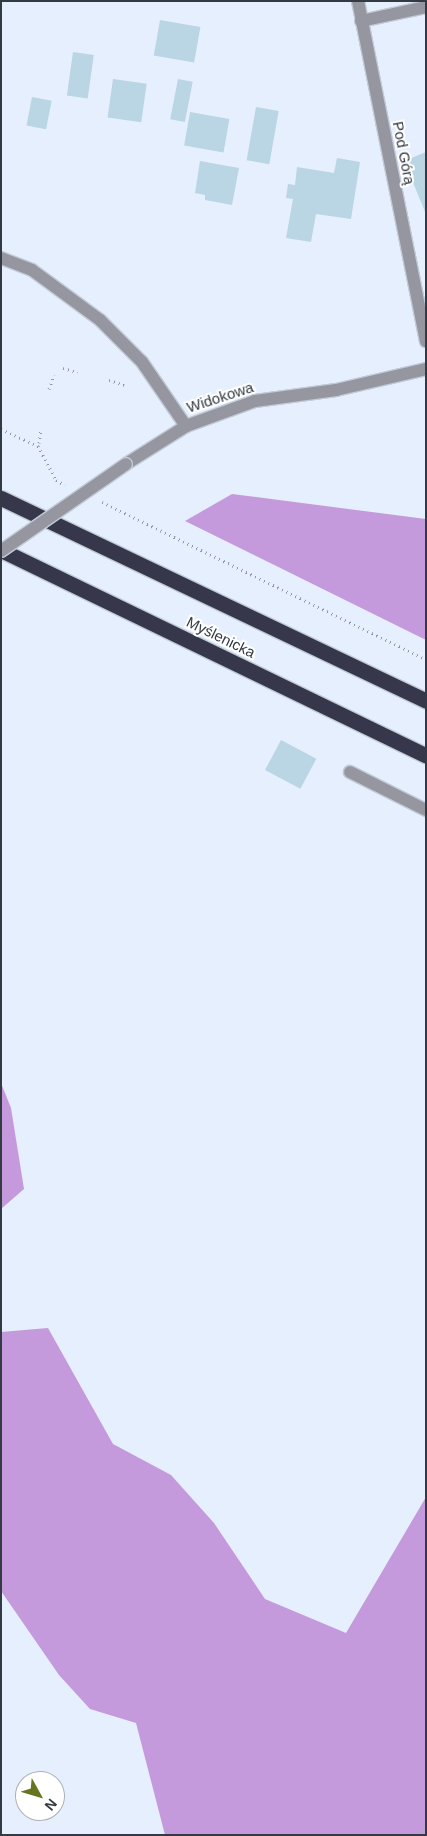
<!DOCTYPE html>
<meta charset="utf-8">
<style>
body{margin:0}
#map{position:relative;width:427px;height:1836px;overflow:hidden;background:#e6effd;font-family:Helvetica,sans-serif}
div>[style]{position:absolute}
.forest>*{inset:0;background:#c59add}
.building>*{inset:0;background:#bad5e3;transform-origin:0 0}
.path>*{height:3px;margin-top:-1.5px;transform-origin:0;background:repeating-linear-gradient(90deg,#9198a4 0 1px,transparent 0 5px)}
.roads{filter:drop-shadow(1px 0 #c2cbd8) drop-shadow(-1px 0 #c2cbd8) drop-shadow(0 1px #c2cbd8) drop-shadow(0 -1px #c2cbd8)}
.minor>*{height:12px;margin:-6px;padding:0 6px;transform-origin:6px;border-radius:6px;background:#9696a1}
.highway>*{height:15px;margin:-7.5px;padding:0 7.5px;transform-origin:7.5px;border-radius:7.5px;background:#37374b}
.bridges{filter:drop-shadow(1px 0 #c2cbd8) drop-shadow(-1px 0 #c2cbd8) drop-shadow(0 1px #c2cbd8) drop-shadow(0 -1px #c2cbd8)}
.minor-bridge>*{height:12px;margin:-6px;padding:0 6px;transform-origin:6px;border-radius:6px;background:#9696a1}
span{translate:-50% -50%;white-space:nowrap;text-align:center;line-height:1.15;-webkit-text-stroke:4px #fff;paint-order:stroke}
.street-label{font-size:15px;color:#343a43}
.frame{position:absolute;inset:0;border:2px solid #343a43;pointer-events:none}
.north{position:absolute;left:15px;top:1771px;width:50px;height:50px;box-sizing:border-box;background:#fff;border:1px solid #aeb0b4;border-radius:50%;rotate:129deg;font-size:14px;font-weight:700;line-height:20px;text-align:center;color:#343a43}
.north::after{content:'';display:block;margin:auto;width:18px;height:22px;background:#677521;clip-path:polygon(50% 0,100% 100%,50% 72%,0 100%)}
</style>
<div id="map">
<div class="forest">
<div style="clip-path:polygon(232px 494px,426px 519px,426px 640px,185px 521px)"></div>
<div style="clip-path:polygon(1px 1083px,11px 1108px,24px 1189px,1px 1209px)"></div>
<div style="clip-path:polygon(48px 1328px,113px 1444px,171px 1475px,214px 1523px,265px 1599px,346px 1633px,426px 1497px,426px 1835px,165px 1835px,136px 1723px,90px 1709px,59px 1675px,1px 1591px,1px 1332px)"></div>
</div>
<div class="building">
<div style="left:160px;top:20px;width:41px;height:36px;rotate:10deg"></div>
<div style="left:73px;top:52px;width:21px;height:44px;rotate:8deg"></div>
<div style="left:113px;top:79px;width:34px;height:39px;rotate:8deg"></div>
<div style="left:178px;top:79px;width:15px;height:41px;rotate:11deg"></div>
<div style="left:32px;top:97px;width:20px;height:29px;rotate:11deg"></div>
<div style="left:256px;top:107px;width:23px;height:54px;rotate:10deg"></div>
<div style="left:190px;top:112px;width:40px;height:34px;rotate:10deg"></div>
<div style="clip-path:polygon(426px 152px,426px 214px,404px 161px)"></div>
<div style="clip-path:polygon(337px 158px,360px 162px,351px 219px,316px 214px,311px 242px,286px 238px,293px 199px,286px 198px,288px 184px,295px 185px,297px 167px,334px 173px)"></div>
<div style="clip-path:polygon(200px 161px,239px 168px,232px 205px,205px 200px,205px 195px,195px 193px)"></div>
<div style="left:281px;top:740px;width:40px;height:34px;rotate:28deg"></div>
</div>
<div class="path">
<div style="left:63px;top:368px;width:15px;rotate:16deg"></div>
<div style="left:109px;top:380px;width:16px;rotate:18deg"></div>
<div style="left:49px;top:389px;width:15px;rotate:-70deg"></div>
<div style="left:1px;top:429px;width:41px;rotate:24.7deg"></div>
<div style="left:38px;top:446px;width:38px;rotate:62deg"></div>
<div style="left:56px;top:480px;width:10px;rotate:29deg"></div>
<div style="left:39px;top:443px;width:14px;rotate:-82deg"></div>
<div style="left:102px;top:502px;width:360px;rotate:25.9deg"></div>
</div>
<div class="roads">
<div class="minor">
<div style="left:358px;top:1px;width:347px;rotate:78.7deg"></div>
<div style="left:361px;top:21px;width:66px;rotate:-12.2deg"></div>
<div style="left:1px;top:258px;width:33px;rotate:21deg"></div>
<div style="left:32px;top:270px;width:84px;rotate:36.3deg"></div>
<div style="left:100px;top:320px;width:59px;rotate:45deg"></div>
<div style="left:142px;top:362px;width:78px;rotate:55.5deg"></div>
<div style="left:126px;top:464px;width:71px;rotate:-32.3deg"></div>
<div style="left:186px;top:426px;width:73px;rotate:-19.9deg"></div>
<div style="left:255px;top:401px;width:82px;rotate:-7.7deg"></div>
<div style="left:336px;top:390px;width:92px;rotate:-13.1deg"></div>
<div style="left:350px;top:772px;width:85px;rotate:26.6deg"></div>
</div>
<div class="highway">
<div style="left:1px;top:498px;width:471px;rotate:25.5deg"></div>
<div style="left:1px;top:550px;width:472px;rotate:25.8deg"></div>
</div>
</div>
<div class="bridges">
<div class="minor-bridge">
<div style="left:1px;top:551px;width:152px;rotate:-34.8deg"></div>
</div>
</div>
<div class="street-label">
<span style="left:404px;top:153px;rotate:79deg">Pod Górą</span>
<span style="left:220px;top:397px;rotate:-18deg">Widokowa</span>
<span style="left:221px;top:637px;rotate:26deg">Myślenicka</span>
</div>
<div class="frame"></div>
<div class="north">N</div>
</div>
